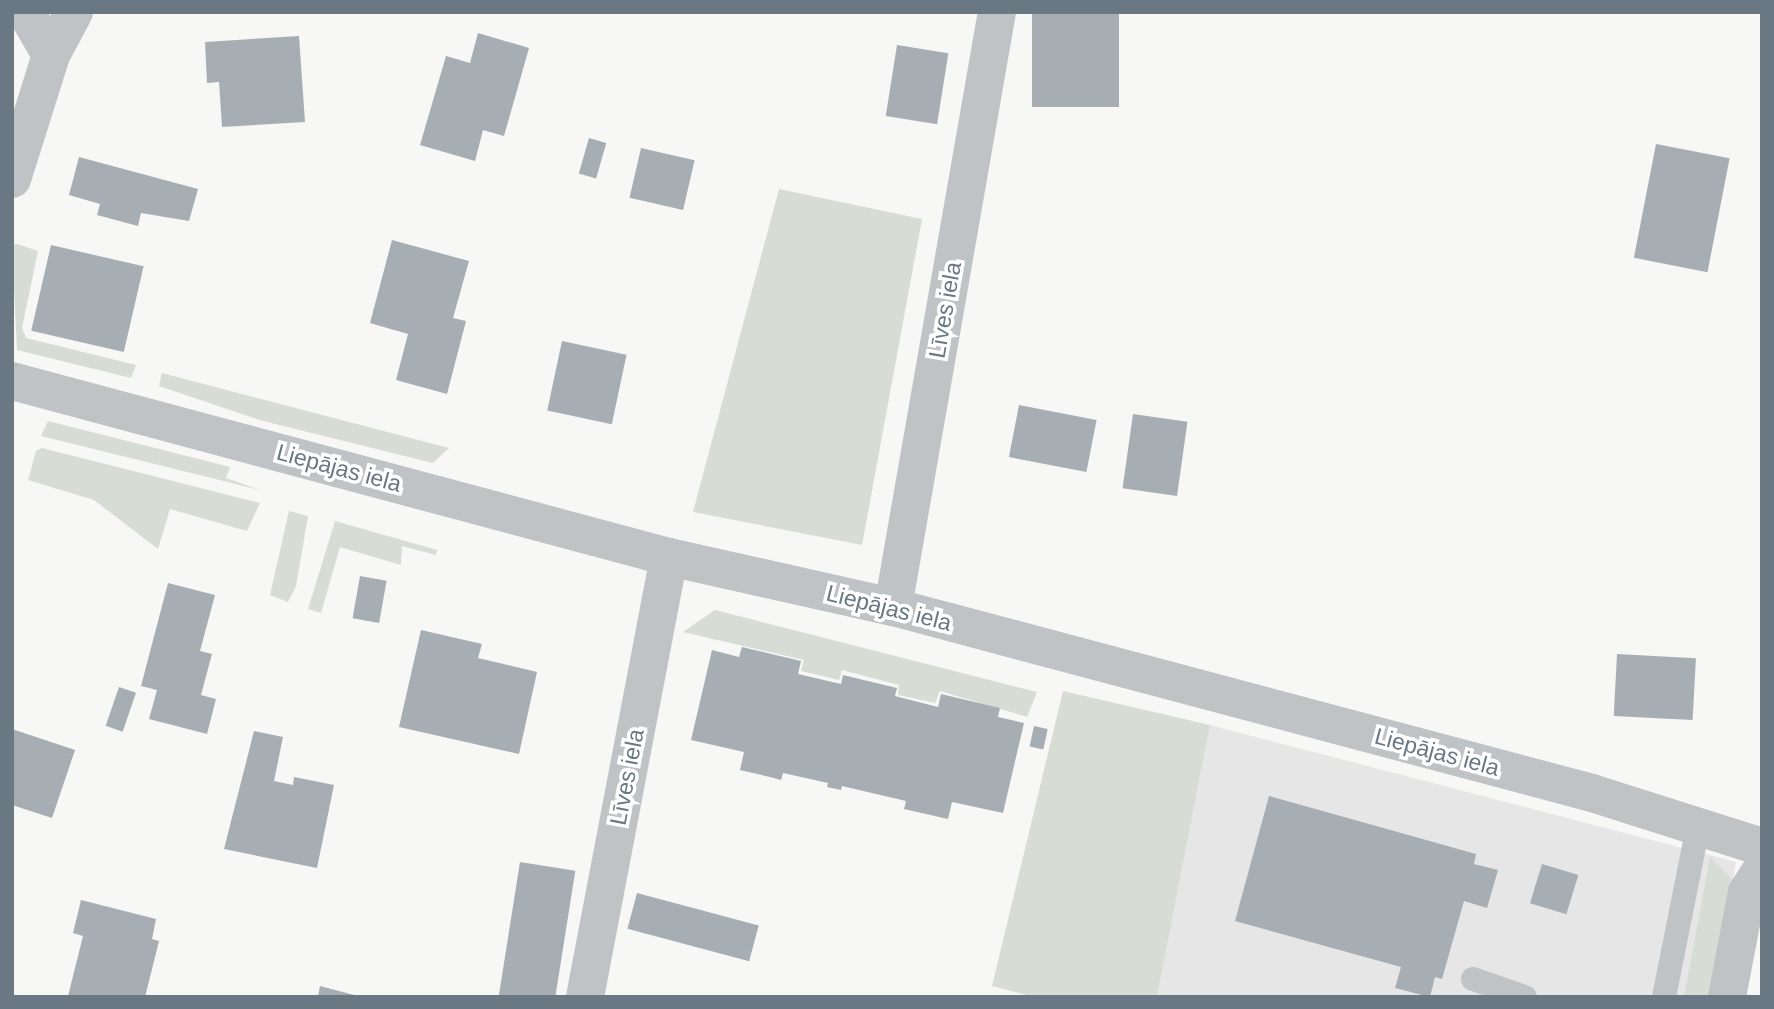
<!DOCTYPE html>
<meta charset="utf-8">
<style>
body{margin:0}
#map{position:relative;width:1774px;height:1009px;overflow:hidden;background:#f7f7f5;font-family:Arial,sans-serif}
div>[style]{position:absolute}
.built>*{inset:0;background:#e5e6e5}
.green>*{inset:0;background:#d7dcd4}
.building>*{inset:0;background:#a7aeb3;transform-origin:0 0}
.service>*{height:24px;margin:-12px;padding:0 12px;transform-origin:12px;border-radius:12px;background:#bfc3c6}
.minor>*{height:38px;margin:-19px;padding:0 19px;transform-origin:19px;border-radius:19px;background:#bfc3c6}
.tertiary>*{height:38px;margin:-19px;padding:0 19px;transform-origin:19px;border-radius:19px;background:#bfc3c6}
span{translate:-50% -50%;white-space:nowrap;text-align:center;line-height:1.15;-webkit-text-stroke:7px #fff;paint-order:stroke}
.street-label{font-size:23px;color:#697883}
.frame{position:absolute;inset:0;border:14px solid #697883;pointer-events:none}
</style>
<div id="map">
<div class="built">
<div style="clip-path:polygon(1210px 725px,1736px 862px,1713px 997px,1157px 997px)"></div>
</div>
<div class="green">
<div style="clip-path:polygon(779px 189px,922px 219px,862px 545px,693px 512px)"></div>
<div style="clip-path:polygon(17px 244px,38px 251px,22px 328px,26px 338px,136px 365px,131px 378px,17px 350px,12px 245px)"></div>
<div style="clip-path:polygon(162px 373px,261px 399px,449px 448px,433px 463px,263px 421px,159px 386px)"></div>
<div style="clip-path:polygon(48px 421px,230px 467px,226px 478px,260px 490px,41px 436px)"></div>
<div style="clip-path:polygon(42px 448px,260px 503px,247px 531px,170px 509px,158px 549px,94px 500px,28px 480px,36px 451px)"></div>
<div style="clip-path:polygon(289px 511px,308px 516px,296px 586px,288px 602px,270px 595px)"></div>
<div style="clip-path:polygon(335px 521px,437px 550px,436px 555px,402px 546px,401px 565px,340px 547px,321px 613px,308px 609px)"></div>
<div style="clip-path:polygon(715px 610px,1037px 692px,1027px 717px,940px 691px,935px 703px,898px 695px,899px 685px,842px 670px,839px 680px,801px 671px,804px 660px,683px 632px)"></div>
<div style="clip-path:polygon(1063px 691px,1210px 725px,1157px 997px,1034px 997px,992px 986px)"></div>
<div style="clip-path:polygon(1710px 857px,1731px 878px,1710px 997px,1684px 997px)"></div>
</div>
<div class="building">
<div style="left:1032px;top:12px;width:87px;height:95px"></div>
<div style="clip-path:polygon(478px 33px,529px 48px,504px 136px,483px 130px,475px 161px,420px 145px,446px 56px,470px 63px)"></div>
<div style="clip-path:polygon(299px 36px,305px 122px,222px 127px,219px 82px,207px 83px,205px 42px)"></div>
<div style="left:897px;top:45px;width:52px;height:72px;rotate:9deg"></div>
<div style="left:589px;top:138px;width:18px;height:37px;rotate:16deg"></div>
<div style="left:1656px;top:144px;width:75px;height:116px;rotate:11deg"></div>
<div style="left:641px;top:148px;width:55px;height:51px;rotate:13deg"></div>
<div style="clip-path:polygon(79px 157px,198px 189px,189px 221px,141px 213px,138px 226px,97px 215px,100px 204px,69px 195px)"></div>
<div style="clip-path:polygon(392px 240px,469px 261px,453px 318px,466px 321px,447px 394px,396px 380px,408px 334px,370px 323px)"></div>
<div style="left:51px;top:245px;width:95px;height:88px;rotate:13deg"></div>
<div style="left:562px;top:341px;width:66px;height:71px;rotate:12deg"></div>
<div style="left:1019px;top:405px;width:79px;height:53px;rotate:11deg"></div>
<div style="left:1133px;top:414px;width:55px;height:75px;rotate:8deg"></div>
<div style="left:360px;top:576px;width:27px;height:43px;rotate:10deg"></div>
<div style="clip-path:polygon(168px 583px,215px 595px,200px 651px,212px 654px,201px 695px,216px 699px,207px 734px,149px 719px,157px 690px,141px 686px)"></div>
<div style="clip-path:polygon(421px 630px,482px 644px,478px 658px,537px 672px,519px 754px,399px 727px)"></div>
<div style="clip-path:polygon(742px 647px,801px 661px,798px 674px,841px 684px,843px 675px,897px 688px,895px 696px,938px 707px,941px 694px,1000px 708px,998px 717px,1024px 723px,1003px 813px,952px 802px,948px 819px,904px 809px,906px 801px,842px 786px,841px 790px,827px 787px,828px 783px,783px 773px,781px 780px,770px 777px,740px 770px,744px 752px,691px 740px,712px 650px,739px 657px)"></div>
<div style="left:1617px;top:654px;width:79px;height:62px;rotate:3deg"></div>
<div style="left:119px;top:687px;width:18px;height:41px;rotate:19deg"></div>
<div style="left:1034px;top:726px;width:14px;height:21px;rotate:12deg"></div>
<div style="clip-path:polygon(12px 729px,75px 750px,52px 818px,12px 805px)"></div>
<div style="clip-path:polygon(254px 731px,283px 737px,274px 781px,293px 785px,294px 777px,334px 785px,317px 868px,224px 849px)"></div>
<div style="clip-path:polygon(1269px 796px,1476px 854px,1474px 864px,1498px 870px,1487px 908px,1464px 901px,1442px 979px,1435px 977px,1430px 997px,1395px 988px,1401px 967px,1235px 921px)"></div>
<div style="left:520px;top:862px;width:56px;height:137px;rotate:9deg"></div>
<div style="left:1542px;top:864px;width:38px;height:41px;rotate:17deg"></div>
<div style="left:637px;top:893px;width:126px;height:37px;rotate:15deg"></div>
<div style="clip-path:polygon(81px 900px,156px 919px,152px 939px,159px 941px,145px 997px,68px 996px,83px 936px,73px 933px)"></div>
<div style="clip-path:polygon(320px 986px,358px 996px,358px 997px,318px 997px)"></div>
</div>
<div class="service">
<div style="left:1473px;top:979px;width:55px;rotate:19.1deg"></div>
<div style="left:1664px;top:997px;width:173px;rotate:-78.7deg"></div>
</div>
<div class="minor">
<div style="left:51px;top:55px;width:49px;rotate:-61.9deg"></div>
<div style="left:12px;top:179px;width:130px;rotate:-72.5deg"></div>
<div style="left:51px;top:55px;width:50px;rotate:-120.2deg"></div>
<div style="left:893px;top:607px;width:604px;rotate:-80.09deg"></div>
<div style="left:585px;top:997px;width:448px;rotate:-79.2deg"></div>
<div style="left:1727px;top:997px;width:107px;rotate:-79.2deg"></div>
<div style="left:1747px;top:892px;width:27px;rotate:-57deg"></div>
</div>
<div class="tertiary">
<div style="left:12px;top:381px;width:680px;rotate:15deg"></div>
<div style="left:669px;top:557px;width:230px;rotate:12.6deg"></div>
<div style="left:893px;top:607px;width:723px;rotate:14.9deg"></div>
<div style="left:1592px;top:793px;width:178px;rotate:17.6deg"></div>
</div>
<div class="street-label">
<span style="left:945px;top:310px;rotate:-80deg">Līves iela</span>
<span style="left:339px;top:468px;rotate:15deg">Liepājas iela</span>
<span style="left:889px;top:608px;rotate:14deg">Liepājas iela</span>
<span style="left:1437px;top:752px;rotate:15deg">Liepājas iela</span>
<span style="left:627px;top:777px;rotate:-79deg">Līves iela</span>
</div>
<div class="frame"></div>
</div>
